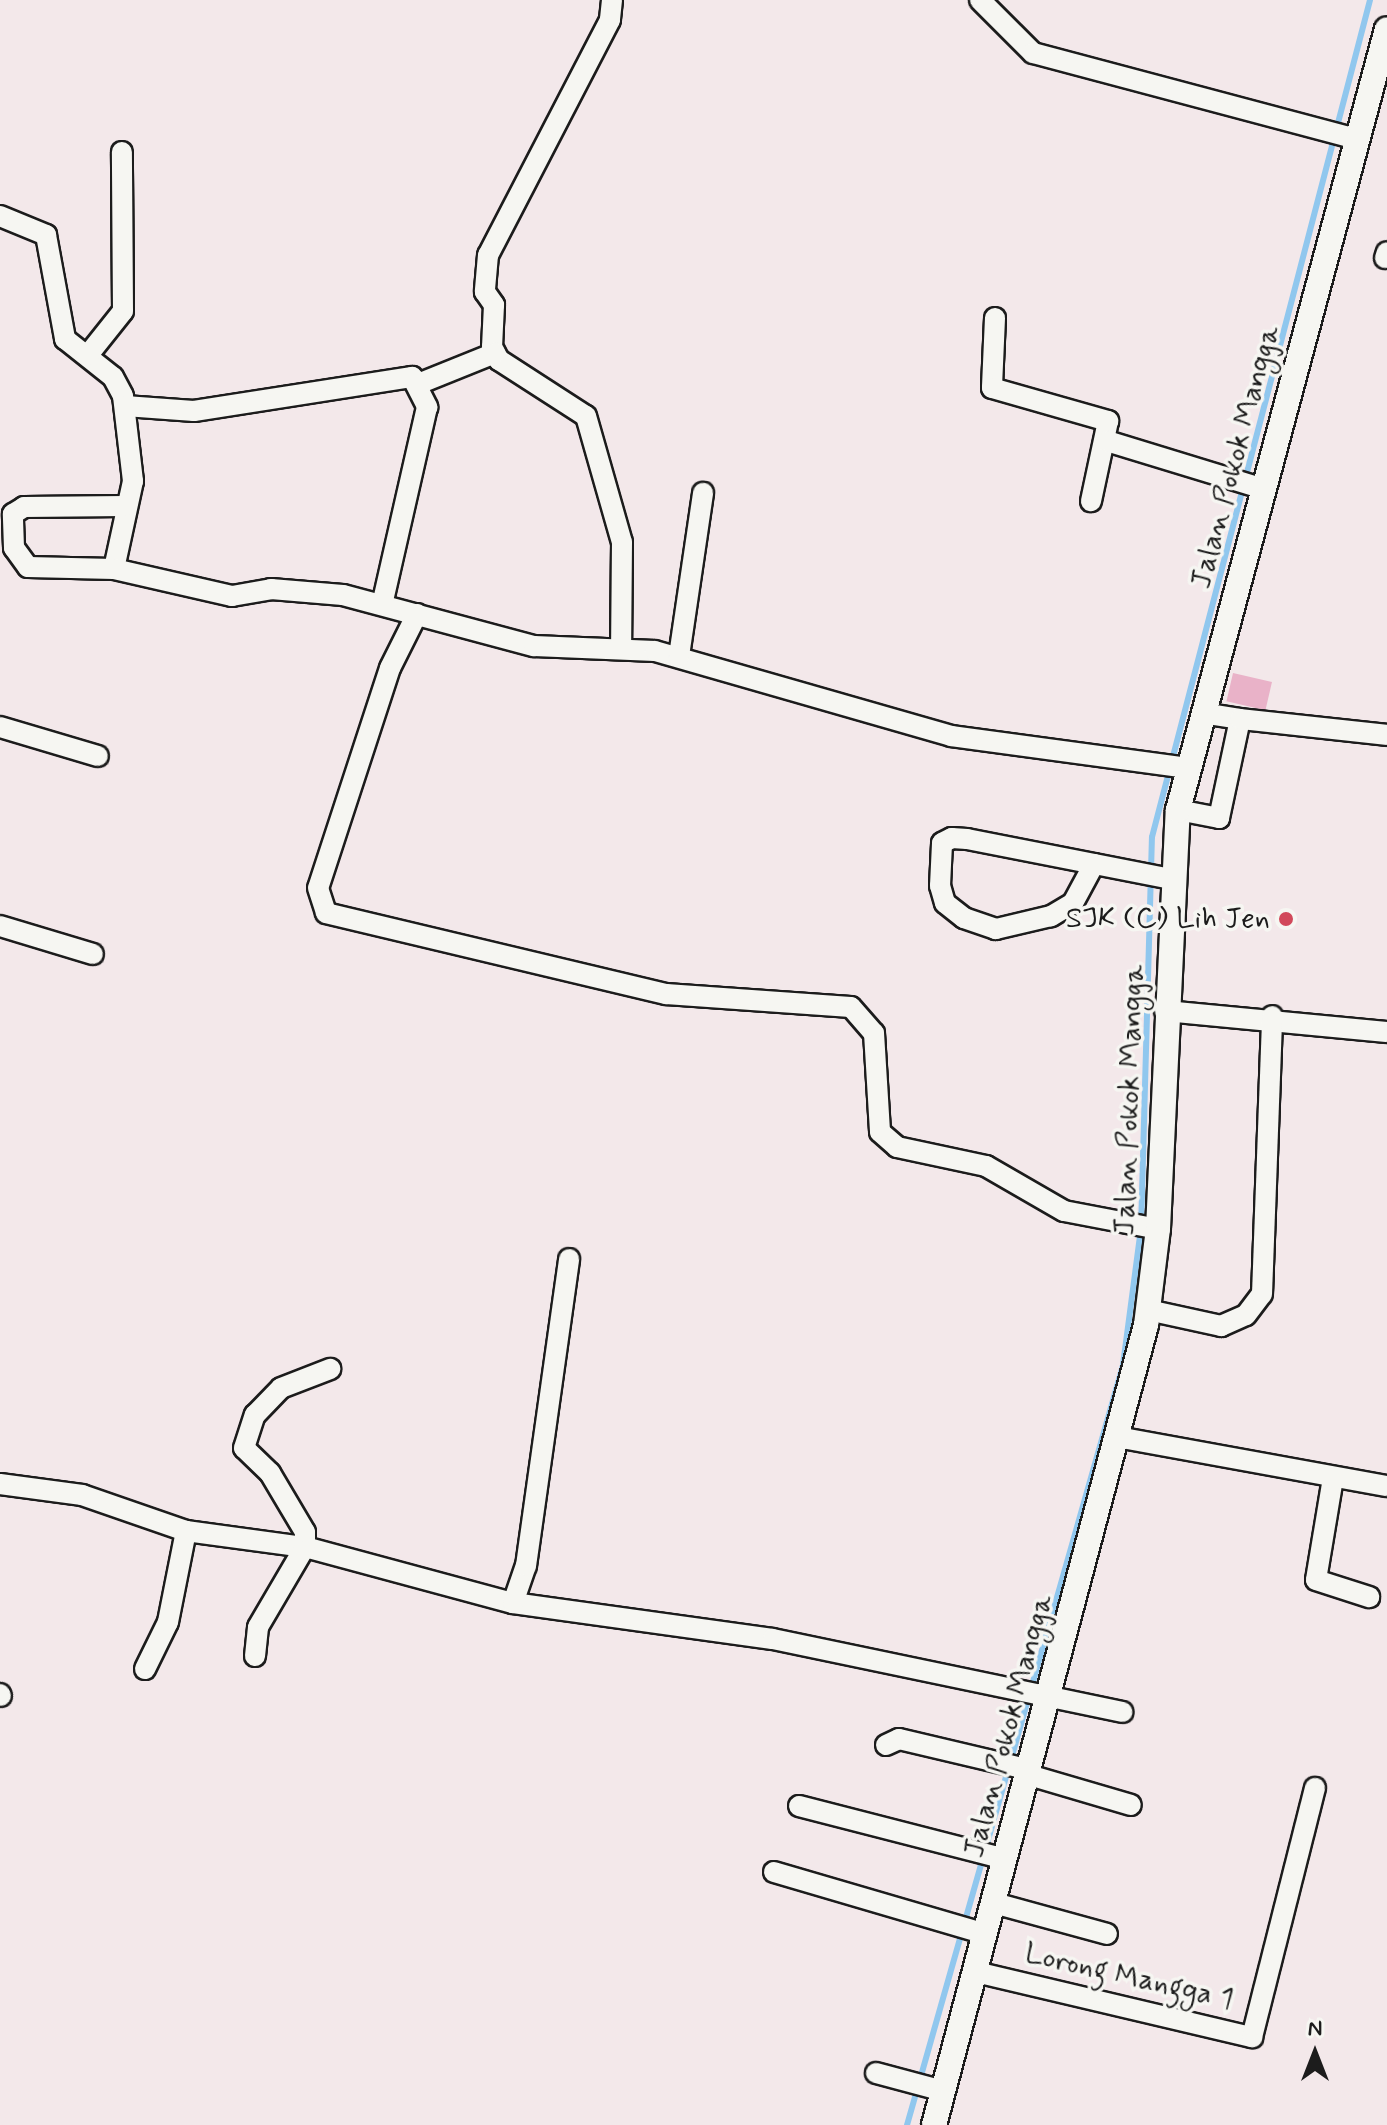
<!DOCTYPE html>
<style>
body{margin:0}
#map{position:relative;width:1387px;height:2125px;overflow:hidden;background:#f3e8ea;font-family:Mynerve,sans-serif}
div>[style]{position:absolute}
.stream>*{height:6px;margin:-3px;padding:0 3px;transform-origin:3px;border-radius:3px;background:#90c7ee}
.building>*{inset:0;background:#e9b2c8;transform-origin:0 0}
.roads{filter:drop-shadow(2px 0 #1c1c1c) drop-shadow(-2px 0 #1c1c1c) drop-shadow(0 2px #1c1c1c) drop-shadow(0 -2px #1c1c1c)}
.minor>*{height:20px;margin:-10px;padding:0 10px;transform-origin:10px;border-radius:10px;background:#f6f6f2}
.major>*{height:24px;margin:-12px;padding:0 12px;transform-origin:12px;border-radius:12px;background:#f6f6f2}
.dots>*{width:22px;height:22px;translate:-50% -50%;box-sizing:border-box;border:4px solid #f6f6f2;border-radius:50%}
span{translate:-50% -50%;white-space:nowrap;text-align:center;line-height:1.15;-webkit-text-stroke:7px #f6f6f2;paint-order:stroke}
.street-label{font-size:30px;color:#1c1c1c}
.poi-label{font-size:30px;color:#1c1c1c}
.right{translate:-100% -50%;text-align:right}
.north{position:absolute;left:1275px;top:2013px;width:80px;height:80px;-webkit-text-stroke:6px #f6f6f2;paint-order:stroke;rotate:0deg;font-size:22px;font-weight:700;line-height:32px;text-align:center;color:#1c1c1c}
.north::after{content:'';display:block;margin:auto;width:28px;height:36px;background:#1c1c1c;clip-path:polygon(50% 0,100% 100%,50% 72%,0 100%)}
</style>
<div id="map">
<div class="stream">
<div style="left:907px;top:2125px;width:790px;rotate:-74.13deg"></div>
<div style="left:1123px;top:1365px;width:137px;rotate:-82.5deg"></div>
<div style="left:1141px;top:1229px;width:392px;rotate:-88.4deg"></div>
<div style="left:1152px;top:837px;width:865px;rotate:-75.4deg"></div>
</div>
<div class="building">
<div style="left:1233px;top:673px;width:40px;height:29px;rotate:13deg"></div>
</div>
<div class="roads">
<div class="minor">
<div style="left:612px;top:0;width:20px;rotate:96deg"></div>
<div style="left:610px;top:20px;width:265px;rotate:117.4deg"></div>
<div style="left:488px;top:255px;width:37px;rotate:95deg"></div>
<div style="left:485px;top:292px;width:16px;rotate:55deg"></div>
<div style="left:494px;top:305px;width:42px;rotate:92.7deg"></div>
<div style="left:492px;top:347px;width:15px;rotate:62deg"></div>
<div style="left:499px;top:360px;width:103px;rotate:32.8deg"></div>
<div style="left:586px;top:416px;width:131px;rotate:74.1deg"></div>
<div style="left:622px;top:542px;width:106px;rotate:90.5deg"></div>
<div style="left:980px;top:0;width:75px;rotate:45deg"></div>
<div style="left:1033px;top:53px;width:335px;rotate:14.9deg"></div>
<div style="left:0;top:216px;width:50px;rotate:22.4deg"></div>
<div style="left:46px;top:235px;width:106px;rotate:79.6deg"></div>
<div style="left:65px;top:339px;width:61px;rotate:38.4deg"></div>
<div style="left:113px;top:377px;width:21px;rotate:62deg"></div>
<div style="left:123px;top:396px;width:86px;rotate:83.3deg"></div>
<div style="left:133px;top:481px;width:90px;rotate:102.2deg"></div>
<div style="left:114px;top:569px;width:121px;rotate:12.9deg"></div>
<div style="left:232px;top:596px;width:40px;rotate:-10deg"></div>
<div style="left:271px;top:589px;width:72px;rotate:4.8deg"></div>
<div style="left:343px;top:595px;width:198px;rotate:15deg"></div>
<div style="left:534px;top:646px;width:121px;rotate:2.4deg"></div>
<div style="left:655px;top:651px;width:308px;rotate:16deg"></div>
<div style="left:951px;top:736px;width:239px;rotate:7.7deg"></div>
<div style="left:1385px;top:258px;width:6px;rotate:-72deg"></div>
<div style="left:995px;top:318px;width:70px;rotate:92.5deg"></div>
<div style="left:992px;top:388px;width:121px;rotate:15.9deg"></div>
<div style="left:1108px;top:421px;width:82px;rotate:102deg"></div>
<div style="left:88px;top:355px;width:56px;rotate:-51.5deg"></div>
<div style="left:123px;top:311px;width:159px;rotate:-90.4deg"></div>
<div style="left:418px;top:384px;width:83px;rotate:-21.9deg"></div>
<div style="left:125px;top:406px;width:69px;rotate:4.1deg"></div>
<div style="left:194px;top:411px;width:221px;rotate:-8.9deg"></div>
<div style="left:412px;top:377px;width:34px;rotate:63deg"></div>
<div style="left:427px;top:407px;width:203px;rotate:102.8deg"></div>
<div style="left:1107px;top:441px;width:161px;rotate:17deg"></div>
<div style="left:114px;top:569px;width:86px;rotate:-178.7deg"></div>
<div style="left:28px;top:567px;width:24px;rotate:-126deg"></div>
<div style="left:14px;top:548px;width:34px;rotate:-92deg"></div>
<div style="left:13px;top:514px;width:13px;rotate:-32deg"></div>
<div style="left:24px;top:507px;width:101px;rotate:-0.6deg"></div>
<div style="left:417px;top:614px;width:60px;rotate:116.6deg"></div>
<div style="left:390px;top:668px;width:231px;rotate:108.1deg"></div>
<div style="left:318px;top:888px;width:26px;rotate:72deg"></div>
<div style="left:326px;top:913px;width:350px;rotate:13.4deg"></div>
<div style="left:666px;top:994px;width:185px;rotate:4deg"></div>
<div style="left:851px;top:1007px;width:35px;rotate:49deg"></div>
<div style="left:874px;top:1033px;width:99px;rotate:86.5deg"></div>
<div style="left:880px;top:1132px;width:23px;rotate:41deg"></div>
<div style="left:897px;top:1147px;width:91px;rotate:12.1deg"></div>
<div style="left:986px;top:1166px;width:90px;rotate:30deg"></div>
<div style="left:1064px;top:1211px;width:96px;rotate:10.8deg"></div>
<div style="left:679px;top:656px;width:165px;rotate:-81.6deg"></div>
<div style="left:1202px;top:713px;width:38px;rotate:9deg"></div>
<div style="left:0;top:727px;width:102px;rotate:16.5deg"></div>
<div style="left:1178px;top:810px;width:42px;rotate:11deg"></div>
<div style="left:1219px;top:818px;width:101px;rotate:-78deg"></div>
<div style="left:1240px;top:719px;width:148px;rotate:6.2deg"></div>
<div style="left:1094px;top:864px;width:44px;rotate:118.3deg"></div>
<div style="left:1073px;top:903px;width:26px;rotate:149deg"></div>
<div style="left:1051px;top:916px;width:57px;rotate:166.7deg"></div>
<div style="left:996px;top:929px;width:34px;rotate:-161deg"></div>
<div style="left:964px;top:918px;width:24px;rotate:-142deg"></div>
<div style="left:945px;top:903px;width:18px;rotate:-106deg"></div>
<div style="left:940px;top:886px;width:43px;rotate:-87.3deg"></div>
<div style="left:942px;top:843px;width:11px;rotate:-27deg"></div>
<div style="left:952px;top:838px;width:15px;rotate:4deg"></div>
<div style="left:967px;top:839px;width:208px;rotate:11.1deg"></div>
<div style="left:0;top:926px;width:97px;rotate:16.8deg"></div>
<div style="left:1165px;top:1011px;width:223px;rotate:5.4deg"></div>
<div style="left:1148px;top:1310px;width:75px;rotate:12.4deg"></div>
<div style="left:1221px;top:1326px;width:27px;rotate:-24deg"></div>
<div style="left:1246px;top:1315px;width:26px;rotate:-53deg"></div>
<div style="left:1262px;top:1294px;width:278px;rotate:-87.9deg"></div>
<div style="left:1122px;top:1438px;width:269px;rotate:10.3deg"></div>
<div style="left:1333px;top:1478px;width:103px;rotate:99.5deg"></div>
<div style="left:1316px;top:1580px;width:56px;rotate:17.8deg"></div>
<div style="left:0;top:1484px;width:83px;rotate:7.6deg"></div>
<div style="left:82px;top:1495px;width:110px;rotate:19.1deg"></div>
<div style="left:186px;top:1531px;width:120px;rotate:7.7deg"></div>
<div style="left:305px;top:1547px;width:215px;rotate:15.1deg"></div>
<div style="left:513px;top:1603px;width:262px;rotate:7.9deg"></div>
<div style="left:773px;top:1639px;width:357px;rotate:11.8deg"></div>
<div style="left:513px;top:1603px;width:39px;rotate:-71deg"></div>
<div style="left:526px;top:1566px;width:310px;rotate:-82deg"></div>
<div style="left:255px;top:1656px;width:29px;rotate:-84deg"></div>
<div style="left:258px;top:1627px;width:93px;rotate:-59.6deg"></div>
<div style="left:305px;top:1547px;width:15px;rotate:-90deg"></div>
<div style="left:305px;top:1532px;width:69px;rotate:-120.7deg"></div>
<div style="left:270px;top:1473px;width:36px;rotate:-136deg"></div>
<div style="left:244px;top:1448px;width:35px;rotate:-72deg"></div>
<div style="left:255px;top:1415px;width:37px;rotate:-46deg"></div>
<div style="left:281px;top:1388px;width:53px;rotate:-21.2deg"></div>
<div style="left:145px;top:1669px;width:52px;rotate:-63.9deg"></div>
<div style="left:168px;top:1622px;width:93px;rotate:-78.8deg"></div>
<div style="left:0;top:1694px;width:2px;rotate:63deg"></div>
<div style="left:886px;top:1745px;width:14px;rotate:-25deg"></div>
<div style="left:899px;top:1739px;width:135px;rotate:13.3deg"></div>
<div style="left:1029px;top:1775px;width:106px;rotate:16.4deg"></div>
<div style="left:799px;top:1806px;width:214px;rotate:14.4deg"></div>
<div style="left:774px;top:1872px;width:221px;rotate:16.3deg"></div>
<div style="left:994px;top:1903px;width:117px;rotate:15.3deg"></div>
<div style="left:976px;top:1972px;width:284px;rotate:13.3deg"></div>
<div style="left:1252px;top:2037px;width:257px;rotate:-75.8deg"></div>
<div style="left:876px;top:2073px;width:69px;rotate:15deg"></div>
</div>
<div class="major">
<div style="left:934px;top:2125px;width:828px;rotate:-75.16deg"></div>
<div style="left:1146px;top:1325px;width:97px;rotate:-82.9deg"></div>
<div style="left:1158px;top:1229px;width:419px;rotate:-87.3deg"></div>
<div style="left:1178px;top:810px;width:808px;rotate:-75.02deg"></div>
</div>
</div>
<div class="dots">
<div style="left:1286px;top:919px;background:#d1495b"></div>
</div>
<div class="street-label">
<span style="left:1236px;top:457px;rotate:-75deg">Jalan Pokok Mangga</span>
<span style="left:1130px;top:1100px;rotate:-88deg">Jalan Pokok Mangga</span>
<span style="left:1009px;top:1726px;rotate:-75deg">Jalan Pokok Mangga</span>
<span style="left:1129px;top:1977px;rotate:13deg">Lorong Mangga 1</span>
</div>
<div class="poi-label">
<span class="right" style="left:1270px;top:919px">SJK (C) Lih Jen</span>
</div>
<div class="north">N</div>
</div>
